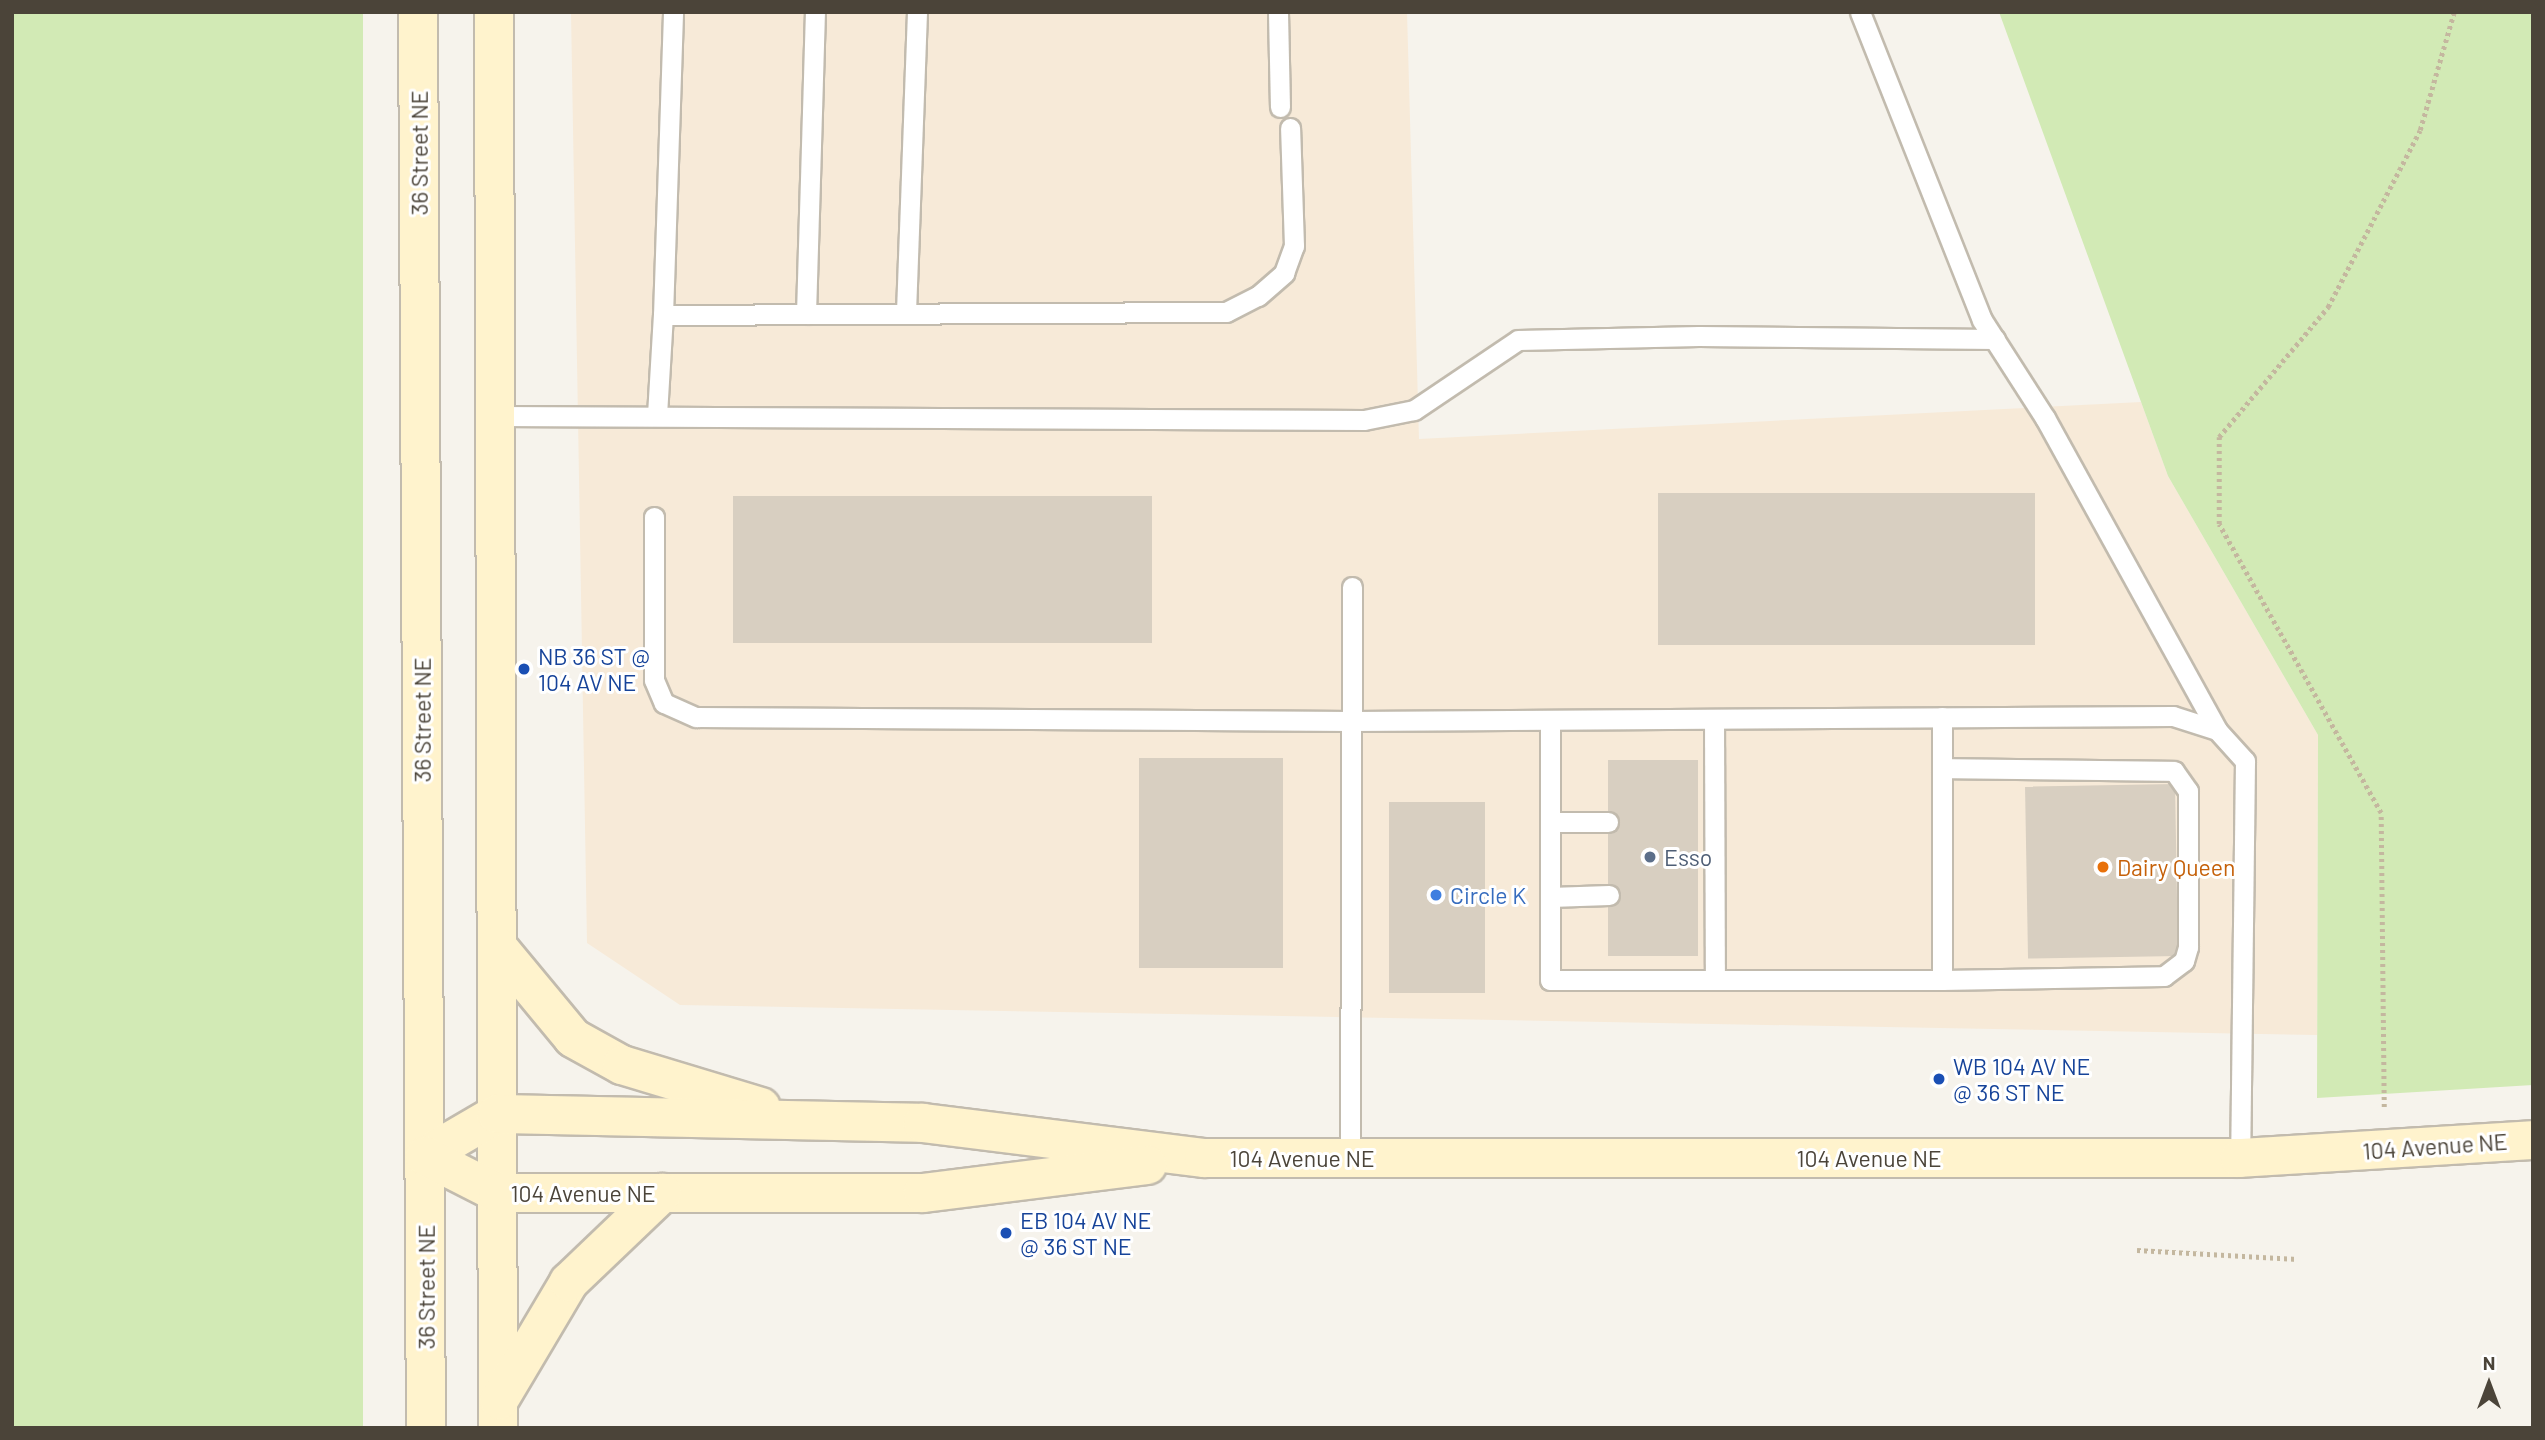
<!DOCTYPE html>
<style>
body{margin:0}
#map{position:relative;width:2545px;height:1440px;overflow:hidden;background:#f6f3ec;font-family:Barlow,sans-serif}
div>[style]{position:absolute}
.commercial>*{inset:0;background:#f7ead8}
.green>*{inset:0;background:#d2eab5;transform-origin:0 0}
.building>*{inset:0;background:#d8cfc1;transform-origin:0 0}
.path>*{height:4.5px;margin-top:-2.25px;transform-origin:0;background:repeating-linear-gradient(90deg,#c4b79f 0 3.5px,transparent 0 7px)}
.roads{filter:drop-shadow(2px 0 #c2bbae) drop-shadow(-2px 0 #c2bbae) drop-shadow(0 2px #c2bbae) drop-shadow(0 -2px #c2bbae)}
.lane>*{height:19px;margin:-9.5px;padding:0 9.5px;transform-origin:9.5px;border-radius:9.5px;background:#fff}
.secondary>*{height:38px;margin:-19px;padding:0 19px;transform-origin:19px;border-radius:19px;background:#fff3cd}
.dots>*{width:19px;height:19px;translate:-50% -50%;box-sizing:border-box;border:4px solid #fff;border-radius:50%}
span{translate:-50% -50%;white-space:nowrap;text-align:center;line-height:1.15;-webkit-text-stroke:6px #fff;paint-order:stroke}
.street-label{font-size:23px;color:#4b4439}
.transit-label{font-size:23px;color:#164399}
.left{translate:0 -50%;text-align:left}
.service-label{font-size:23px;color:#4e5e75}
.food-label{font-size:23px;color:#c56008}
.shop-label{font-size:23px;color:#366cbe}
.frame{position:absolute;inset:0;border:14px solid #4b4439;pointer-events:none}
.north{position:absolute;left:2454px;top:1349px;width:70px;height:70px;-webkit-text-stroke:5px #fff;paint-order:stroke;rotate:0deg;font-size:19px;font-weight:700;line-height:28px;text-align:center;color:#4b4439}
.north::after{content:'';display:block;margin:auto;width:24px;height:32px;background:#4b4439;clip-path:polygon(50% 0,100% 100%,50% 72%,0 100%)}
</style>
<div id="map">
<div class="commercial">
<div style="clip-path:polygon(571px 12px,1407px 12px,1419px 439px,2141px 402px,2168px 476px,2318px 735px,2317px 1035px,680px 1005px,587px 943px)"></div>
</div>
<div class="green">
<div style="left:12px;top:12px;width:351px;height:1416px"></div>
<div style="clip-path:polygon(1999px 12px,2533px 12px,2533px 1085px,2317px 1098px,2318px 735px,2168px 476px)"></div>
</div>
<div class="building">
<div style="left:1658px;top:493px;width:377px;height:152px"></div>
<div style="left:733px;top:496px;width:419px;height:147px"></div>
<div style="left:1139px;top:758px;width:144px;height:210px"></div>
<div style="left:1698px;top:760px;width:196px;height:90px;rotate:90deg"></div>
<div style="left:2175px;top:784px;width:172px;height:150px;rotate:89deg"></div>
<div style="left:1389px;top:802px;width:96px;height:191px"></div>
</div>
<div class="path">
<div style="left:2384px;top:1107px;width:294px;rotate:-90.6deg"></div>
<div style="left:2381px;top:813px;width:331px;rotate:-119.3deg"></div>
<div style="left:2219px;top:524px;width:87px;rotate:-90deg"></div>
<div style="left:2219px;top:437px;width:170px;rotate:-50deg"></div>
<div style="left:2328px;top:307px;width:199px;rotate:-62.5deg"></div>
<div style="left:2420px;top:130px;width:123px;rotate:-73.9deg"></div>
<div style="left:2137px;top:1250px;width:160px;rotate:3.2deg"></div>
</div>
<div class="roads">
<div class="lane">
<div style="left:1278px;top:12px;width:95px;rotate:88.8deg"></div>
<div style="left:1860px;top:12px;width:331px;rotate:68.4deg"></div>
<div style="left:1982px;top:320px;width:117px;rotate:57.3deg"></div>
<div style="left:2045px;top:418px;width:356px;rotate:61.1deg"></div>
<div style="left:906px;top:312px;width:300px;rotate:-87.9deg"></div>
<div style="left:806px;top:314px;width:302px;rotate:-88.3deg"></div>
<div style="left:663px;top:315px;width:303px;rotate:-88.1deg"></div>
<div style="left:657px;top:415px;width:100px;rotate:-86.6deg"></div>
<div style="left:663px;top:315px;width:563px;rotate:-0.31deg"></div>
<div style="left:1226px;top:312px;width:36px;rotate:-27deg"></div>
<div style="left:1258px;top:296px;width:35px;rotate:-41deg"></div>
<div style="left:1284px;top:273px;width:29px;rotate:-70deg"></div>
<div style="left:1294px;top:246px;width:118px;rotate:-91.9deg"></div>
<div style="left:495px;top:416px;width:869px;rotate:0.26deg"></div>
<div style="left:1364px;top:420px;width:51px;rotate:-11.3deg"></div>
<div style="left:1414px;top:410px;width:125px;rotate:-33.9deg"></div>
<div style="left:1518px;top:340px;width:181px;rotate:-1.3deg"></div>
<div style="left:1699px;top:336px;width:296px;rotate:0.6deg"></div>
<div style="left:654px;top:517px;width:163px;rotate:90deg"></div>
<div style="left:654px;top:680px;width:25px;rotate:67deg"></div>
<div style="left:664px;top:703px;width:35px;rotate:24deg"></div>
<div style="left:696px;top:717px;width:656px;rotate:0.35deg"></div>
<div style="left:1352px;top:721px;width:821px;rotate:-0.35deg"></div>
<div style="left:2173px;top:716px;width:46px;rotate:17.7deg"></div>
<div style="left:2217px;top:730px;width:42px;rotate:47.9deg"></div>
<div style="left:2245px;top:761px;width:397px;rotate:90.7deg"></div>
<div style="left:1714px;top:719px;width:261px;rotate:89.8deg"></div>
<div style="left:1550px;top:720px;width:260px;rotate:90deg"></div>
<div style="left:1550px;top:980px;width:392px"></div>
<div style="left:1942px;top:980px;width:263px;rotate:-90deg"></div>
<div style="left:1550px;top:822px;width:58px"></div>
<div style="left:1550px;top:897px;width:59px;rotate:-1.9deg"></div>
<div style="left:1942px;top:980px;width:222px;rotate:-1deg"></div>
<div style="left:2164px;top:976px;width:25px;rotate:-37deg"></div>
<div style="left:2184px;top:961px;width:15px;rotate:-74deg"></div>
<div style="left:2188px;top:947px;width:156px;rotate:-90deg"></div>
<div style="left:2188px;top:791px;width:24px;rotate:-125deg"></div>
<div style="left:2174px;top:771px;width:232px;rotate:-179.3deg"></div>
<div style="left:1350px;top:1158px;width:571px;rotate:-89.8deg"></div>
</div>
<div class="secondary">
<div style="left:418px;top:12px;width:1416px;rotate:89.68deg"></div>
<div style="left:494px;top:12px;width:1416px;rotate:89.84deg"></div>
<div style="left:497px;top:946px;width:119px;rotate:50.4deg"></div>
<div style="left:573px;top:1038px;width:56px;rotate:28.9deg"></div>
<div style="left:622px;top:1065px;width:145px;rotate:16.8deg"></div>
<div style="left:425px;top:1156px;width:83px;rotate:-30.3deg"></div>
<div style="left:497px;top:1114px;width:426px;rotate:1.2deg"></div>
<div style="left:923px;top:1123px;width:283px;rotate:7.1deg"></div>
<div style="left:1204px;top:1158px;width:1036px"></div>
<div style="left:2240px;top:1158px;width:294px;rotate:-3.5deg"></div>
<div style="left:425px;top:1156px;width:82px;rotate:26.9deg"></div>
<div style="left:498px;top:1193px;width:425px"></div>
<div style="left:923px;top:1193px;width:226px;rotate:-7.1deg"></div>
<div style="left:499px;top:1400px;width:137px;rotate:-59.3deg"></div>
<div style="left:569px;top:1282px;width:129px;rotate:-43.7deg"></div>
</div>
</div>
<div class="dots">
<div style="left:524px;top:669px;background:#1a4fb4"></div>
<div style="left:1650px;top:857px;background:#5c6f8a"></div>
<div style="left:2103px;top:867px;background:#e8710a"></div>
<div style="left:1436px;top:895px;background:#3f7fe0"></div>
<div style="left:1939px;top:1079px;background:#1a4fb4"></div>
<div style="left:1006px;top:1233px;background:#1a4fb4"></div>
</div>
<div class="street-label">
<span style="left:419px;top:153px;rotate:-90deg">36 Street NE</span>
<span style="left:422px;top:720px;rotate:-90deg">36 Street NE</span>
<span style="left:2435px;top:1146px;rotate:-4deg">104 Avenue NE</span>
<span style="left:1302px;top:1158px">104 Avenue NE</span>
<span style="left:1869px;top:1158px">104 Avenue NE</span>
<span style="left:583px;top:1193px">104 Avenue NE</span>
<span style="left:426px;top:1287px;rotate:-90deg">36 Street NE</span>
</div>
<div class="transit-label">
<span class="left" style="left:538px;top:669px">NB 36 ST @<br>104 AV NE</span>
<span class="left" style="left:1953px;top:1079px">WB 104 AV NE<br>@ 36 ST NE</span>
<span class="left" style="left:1020px;top:1233px">EB 104 AV NE<br>@ 36 ST NE</span>
</div>
<div class="service-label">
<span class="left" style="left:1664px;top:857px">Esso</span>
</div>
<div class="food-label">
<span class="left" style="left:2117px;top:867px">Dairy Queen</span>
</div>
<div class="shop-label">
<span class="left" style="left:1450px;top:895px">Circle K</span>
</div>
<div class="frame"></div>
<div class="north">N</div>
</div>
